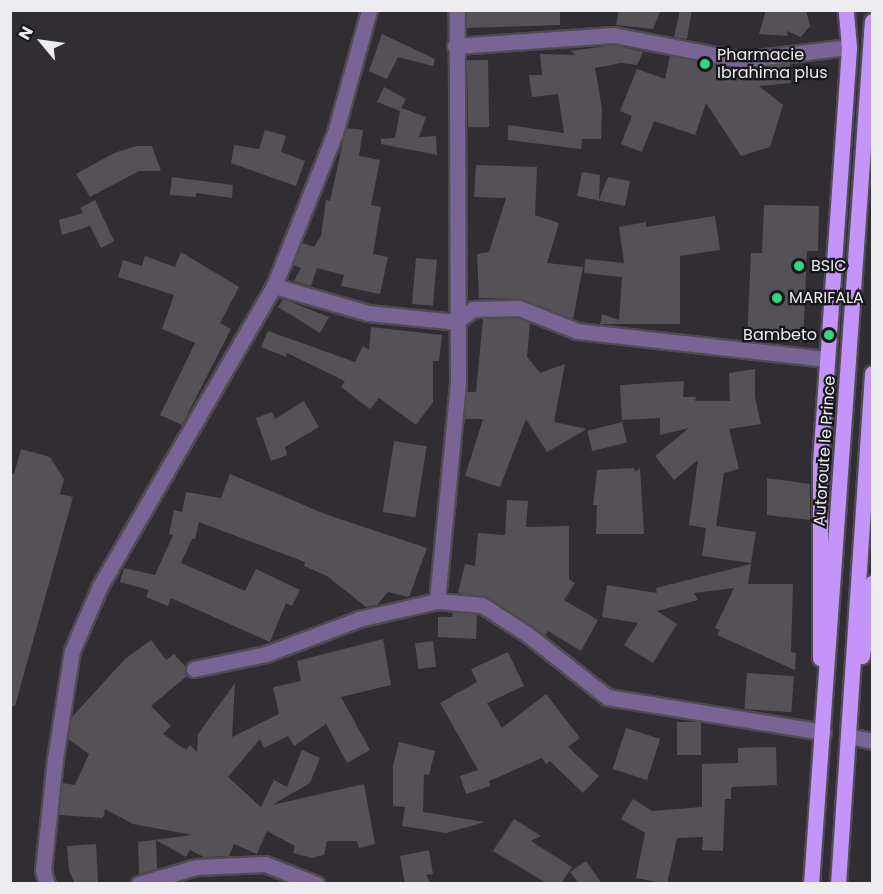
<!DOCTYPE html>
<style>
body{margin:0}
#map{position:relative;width:883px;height:894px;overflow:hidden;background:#302e33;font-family:Poppins,sans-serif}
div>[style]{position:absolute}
.building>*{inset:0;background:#545257;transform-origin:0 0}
.roads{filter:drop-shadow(2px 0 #4e4c51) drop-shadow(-2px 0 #4e4c51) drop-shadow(0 2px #4e4c51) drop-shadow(0 -2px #4e4c51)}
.street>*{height:15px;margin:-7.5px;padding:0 7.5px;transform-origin:7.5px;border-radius:7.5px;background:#7a6395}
.primary>*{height:15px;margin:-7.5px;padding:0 7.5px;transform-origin:7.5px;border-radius:7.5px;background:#c594fb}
.dots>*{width:16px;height:16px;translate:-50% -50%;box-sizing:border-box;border:3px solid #171719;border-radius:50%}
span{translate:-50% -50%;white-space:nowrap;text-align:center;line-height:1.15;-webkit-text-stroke:4.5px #171719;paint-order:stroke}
.poi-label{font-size:16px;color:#edecef}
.left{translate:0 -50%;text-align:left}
.right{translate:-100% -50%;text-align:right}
.street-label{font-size:16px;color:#edecef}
.frame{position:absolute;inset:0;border:12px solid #edecef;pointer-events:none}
.north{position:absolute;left:12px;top:12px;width:60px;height:60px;-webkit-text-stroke:4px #171719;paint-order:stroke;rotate:299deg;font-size:16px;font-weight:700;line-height:24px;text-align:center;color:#edecef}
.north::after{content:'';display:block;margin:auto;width:21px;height:27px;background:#edecef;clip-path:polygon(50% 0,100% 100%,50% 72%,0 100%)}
</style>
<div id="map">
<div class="building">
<div style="clip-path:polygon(467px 10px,560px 10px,560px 25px,467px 28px)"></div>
<div style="clip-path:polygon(619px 10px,661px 10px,653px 29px,616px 25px)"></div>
<div style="clip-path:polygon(680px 10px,692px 10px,687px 39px,674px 37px)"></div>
<div style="clip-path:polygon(766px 10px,806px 10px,810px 26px,801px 37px,787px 31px,788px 36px,759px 34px)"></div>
<div style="clip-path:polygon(382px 34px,435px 59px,433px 66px,398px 57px,387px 79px,369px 71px)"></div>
<div style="clip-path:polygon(614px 45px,643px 52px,637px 65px,621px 63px,595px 68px,602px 109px,601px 139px,582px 139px,581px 149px,508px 140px,508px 125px,564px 133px,558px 94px,532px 97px,529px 75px,542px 75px,540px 54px,576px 55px,570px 51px)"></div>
<div style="clip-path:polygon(670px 56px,739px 70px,790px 64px,791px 83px,759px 86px,783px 105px,770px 147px,741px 156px,706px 103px,695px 135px,654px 121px,642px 152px,621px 144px,632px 116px,620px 111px,637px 69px,665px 79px)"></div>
<div style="left:488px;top:60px;width:67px;height:21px;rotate:89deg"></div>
<div style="clip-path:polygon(384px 87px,406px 99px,401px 108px,426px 117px,419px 137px,436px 136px,437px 155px,381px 144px,381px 139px,395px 138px,400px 111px,377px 102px)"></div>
<div style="clip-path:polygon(346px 128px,363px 130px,359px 156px,380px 160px,371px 205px,381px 207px,373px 254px,388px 257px,380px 294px,341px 286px,344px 275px,317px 268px,311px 286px,294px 281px,301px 268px,293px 265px,302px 243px,314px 247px,321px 236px,326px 200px,330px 201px)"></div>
<div style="clip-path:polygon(265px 130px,286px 136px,281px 152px,305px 161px,296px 186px,231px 163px,234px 145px,259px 149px)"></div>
<div style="clip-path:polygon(137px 146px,152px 146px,161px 171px,139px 171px,90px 197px,76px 174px,114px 153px)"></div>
<div style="clip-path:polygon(476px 165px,537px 167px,535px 215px,559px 223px,547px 263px,583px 267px,573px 319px,522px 299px,479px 298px,477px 254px,489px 252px,506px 198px,474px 197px)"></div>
<div style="clip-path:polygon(582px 172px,600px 175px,599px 200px,608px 177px,630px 181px,625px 206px,577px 196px)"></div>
<div style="clip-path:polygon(172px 177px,233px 185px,232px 198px,196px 193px,196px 197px,170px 195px)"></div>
<div style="clip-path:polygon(95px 200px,114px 241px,101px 248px,90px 226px,62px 235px,59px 220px,83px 213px,80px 208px)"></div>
<div style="clip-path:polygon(764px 205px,819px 206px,818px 251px,807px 251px,803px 342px,747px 340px,751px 253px,762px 253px)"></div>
<div style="clip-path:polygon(715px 216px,720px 250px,680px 256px,680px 324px,600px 324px,602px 314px,619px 320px,622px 277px,584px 273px,585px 259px,624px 263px,619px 227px,646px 222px,646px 227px)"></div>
<div style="clip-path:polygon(181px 252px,239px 287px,220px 323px,231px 329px,182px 425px,160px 415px,195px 343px,162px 329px,174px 295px,118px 277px,123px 260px,142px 266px,145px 256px,175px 267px)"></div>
<div style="left:416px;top:258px;width:21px;height:46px;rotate:5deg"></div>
<div style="clip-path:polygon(283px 299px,329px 317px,320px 333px,278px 307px)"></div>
<div style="clip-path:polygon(517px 318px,530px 323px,527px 357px,540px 373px,565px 364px,554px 422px,587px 429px,547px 452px,526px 419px,500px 487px,465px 476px,483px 419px,464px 419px,467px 392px,476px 392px,483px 319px)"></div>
<div style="clip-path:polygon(371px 327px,442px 335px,439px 361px,433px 361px,433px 402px,416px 425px,379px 398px,370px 409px,341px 387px,345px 381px,287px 353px,286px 357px,261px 347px,268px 331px,355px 362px,363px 346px,369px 350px)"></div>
<div style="clip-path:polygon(755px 369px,755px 397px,761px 424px,729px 429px,739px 469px,724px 473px,716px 526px,756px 532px,751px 563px,702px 556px,706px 528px,689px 525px,698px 460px,674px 480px,655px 456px,689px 428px,660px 435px,660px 418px,622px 420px,620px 385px,684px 381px,683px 397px,696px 397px,695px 401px,730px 401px,729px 373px)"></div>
<div style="clip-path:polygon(304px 401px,319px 427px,285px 447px,287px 455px,271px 461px,256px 418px,272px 412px,275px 419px)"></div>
<div style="left:622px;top:422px;width:21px;height:36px;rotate:76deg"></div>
<div style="left:394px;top:441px;width:33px;height:72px;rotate:9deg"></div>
<div style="clip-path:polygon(21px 449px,50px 457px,64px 479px,60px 494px,73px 497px,15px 706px,10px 706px,10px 473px,14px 474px)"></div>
<div style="clip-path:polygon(634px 468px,635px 472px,640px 468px,644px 534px,596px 534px,597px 505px,593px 505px,597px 470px)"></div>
<div style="clip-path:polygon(230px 474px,325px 514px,427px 548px,409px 597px,388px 592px,377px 605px,366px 607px,327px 576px,304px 566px,305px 562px,199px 522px,195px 539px,192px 539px,181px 563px,245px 591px,256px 569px,300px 590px,292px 606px,286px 603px,270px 642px,171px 598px,168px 606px,146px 597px,149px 590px,120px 582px,124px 568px,155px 575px,173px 535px,169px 534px,174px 510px,182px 512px,186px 492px,221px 498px)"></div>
<div style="clip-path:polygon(767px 478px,810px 484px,810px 520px,767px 515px)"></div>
<div style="clip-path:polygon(507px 500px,528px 501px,526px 527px,569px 526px,569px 579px,575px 583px,564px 600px,598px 620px,581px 651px,548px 631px,545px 636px,487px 597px,458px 593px,465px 564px,475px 566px,478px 533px,505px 535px)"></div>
<div style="clip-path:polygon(751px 564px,748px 584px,793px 584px,791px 652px,796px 653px,795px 670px,717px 635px,720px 630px,715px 628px,734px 588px,694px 593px,698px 600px,657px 611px,677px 624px,653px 663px,624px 645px,638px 623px,602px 617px,607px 585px,657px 593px,656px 588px)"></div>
<div style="clip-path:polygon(453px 612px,477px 614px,476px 639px,438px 637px,438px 617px,452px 617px)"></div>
<div style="clip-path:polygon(383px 639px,391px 685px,341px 697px,370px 750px,347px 763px,326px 724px,294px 746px,288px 736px,264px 748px,260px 739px,228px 777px,261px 807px,274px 780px,287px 787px,302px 750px,320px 758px,310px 783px,272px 805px,364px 784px,375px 844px,359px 848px,357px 841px,327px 841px,324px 855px,312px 858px,293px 853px,295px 846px,267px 831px,257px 854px,234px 844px,229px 856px,204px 857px,190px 850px,186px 857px,156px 840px,157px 869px,139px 874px,138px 842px,192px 835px,133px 824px,105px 809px,103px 818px,59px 815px,62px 783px,75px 785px,89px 754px,68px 739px,71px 718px,125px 659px,151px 640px,166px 660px,174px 654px,185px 666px,187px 676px,151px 706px,171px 726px,163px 734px,186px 750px,190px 745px,197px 752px,198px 734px,235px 683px,232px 737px,279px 714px,273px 687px,301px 681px,297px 661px)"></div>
<div style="left:433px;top:641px;width:26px;height:18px;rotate:83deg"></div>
<div style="clip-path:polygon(508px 652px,524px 686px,487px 703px,502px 728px,546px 694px,580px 738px,568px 747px,599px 776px,583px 793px,550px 761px,546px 764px,542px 758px,489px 781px,490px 786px,466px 794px,460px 776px,478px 770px,440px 703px,477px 682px,471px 669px)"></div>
<div style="left:747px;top:673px;width:47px;height:36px;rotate:4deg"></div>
<div style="left:677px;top:722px;width:24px;height:33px"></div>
<div style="left:626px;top:728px;width:36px;height:43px;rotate:18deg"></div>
<div style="clip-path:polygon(399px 742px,435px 751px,429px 775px,424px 774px,423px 812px,485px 822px,446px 833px,402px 826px,405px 807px,393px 806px,393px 766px)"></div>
<div style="clip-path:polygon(776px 747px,777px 785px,731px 787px,731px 799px,725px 799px,723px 851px,702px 850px,703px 837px,677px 838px,667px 884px,636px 878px,645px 833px,621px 819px,633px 799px,652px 811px,702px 807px,702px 764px,738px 763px,738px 748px)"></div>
<div style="clip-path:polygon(514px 819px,541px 836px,531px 841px,572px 867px,561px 884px,548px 884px,493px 851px)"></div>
<div style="clip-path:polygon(96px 844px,98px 882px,75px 884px,69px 870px,67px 846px)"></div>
<div style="clip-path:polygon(429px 850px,433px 874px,426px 875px,431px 884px,405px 884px,400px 856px)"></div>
<div style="clip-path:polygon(586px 861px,602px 884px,579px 884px,570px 872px)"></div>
</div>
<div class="roads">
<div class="street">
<div style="left:455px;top:46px;width:159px;rotate:-4deg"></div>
<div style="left:614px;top:35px;width:129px;rotate:11.1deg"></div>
<div style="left:741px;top:60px;width:109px;rotate:-6.9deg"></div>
<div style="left:274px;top:286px;width:98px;rotate:16deg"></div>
<div style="left:368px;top:313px;width:88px;rotate:5.8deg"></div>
<div style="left:456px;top:322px;width:21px;rotate:-37deg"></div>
<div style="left:473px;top:309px;width:46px;rotate:-1.2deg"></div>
<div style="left:519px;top:308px;width:62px;rotate:21.6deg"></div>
<div style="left:577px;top:331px;width:250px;rotate:6.4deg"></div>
<div style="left:437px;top:601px;width:219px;rotate:-84.5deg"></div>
<div style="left:458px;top:383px;width:373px;rotate:-90.2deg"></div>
<div style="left:194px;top:669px;width:74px;rotate:-11.8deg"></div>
<div style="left:266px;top:654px;width:99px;rotate:-20.6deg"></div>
<div style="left:359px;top:619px;width:80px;rotate:-13deg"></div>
<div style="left:437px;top:601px;width:45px;rotate:5.1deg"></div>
<div style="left:482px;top:605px;width:54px;rotate:32.8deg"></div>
<div style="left:527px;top:634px;width:102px;rotate:38.2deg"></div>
<div style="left:607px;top:697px;width:219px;rotate:9.2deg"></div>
<div style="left:849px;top:736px;width:24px;rotate:12deg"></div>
<div style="left:47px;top:884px;width:15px;rotate:-106deg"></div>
<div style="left:43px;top:870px;width:112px;rotate:-83.8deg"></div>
<div style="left:55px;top:759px;width:109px;rotate:-81.1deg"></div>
<div style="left:72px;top:651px;width:71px;rotate:-66.7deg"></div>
<div style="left:100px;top:586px;width:347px;rotate:-59.9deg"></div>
<div style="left:274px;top:286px;width:165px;rotate:-68.3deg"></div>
<div style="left:335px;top:133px;width:128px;rotate:-74.5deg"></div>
<div style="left:139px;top:884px;width:59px;rotate:-16.6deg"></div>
<div style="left:196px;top:867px;width:69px;rotate:-2.5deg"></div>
<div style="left:265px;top:864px;width:55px;rotate:21.4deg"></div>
</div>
<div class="primary">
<div style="left:862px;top:656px;width:74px;rotate:-82.2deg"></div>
<div style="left:820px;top:658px;width:195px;rotate:-90deg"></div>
<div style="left:820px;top:463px;width:417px;rotate:-86deg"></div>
<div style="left:849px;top:47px;width:37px;rotate:-95deg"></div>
<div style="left:811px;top:884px;width:865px;rotate:-85.96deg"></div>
<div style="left:838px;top:884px;width:512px;rotate:-86.19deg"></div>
</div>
</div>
<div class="dots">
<div style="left:705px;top:64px;background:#31d882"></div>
<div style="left:799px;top:266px;background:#31d882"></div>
<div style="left:777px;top:298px;background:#31d882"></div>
<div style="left:829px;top:335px;background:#31d882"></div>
</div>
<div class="poi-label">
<span class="left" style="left:717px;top:64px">Pharmacie<br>Ibrahima plus</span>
<span class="left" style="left:811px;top:266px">BSIC</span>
<span class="left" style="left:789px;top:298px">MARIFALA</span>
<span class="right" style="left:817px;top:335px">Bambeto</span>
</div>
<div class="street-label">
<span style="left:825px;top:451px;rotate:-86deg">Autoroute le Prince</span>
</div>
<div class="frame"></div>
<div class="north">N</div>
</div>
